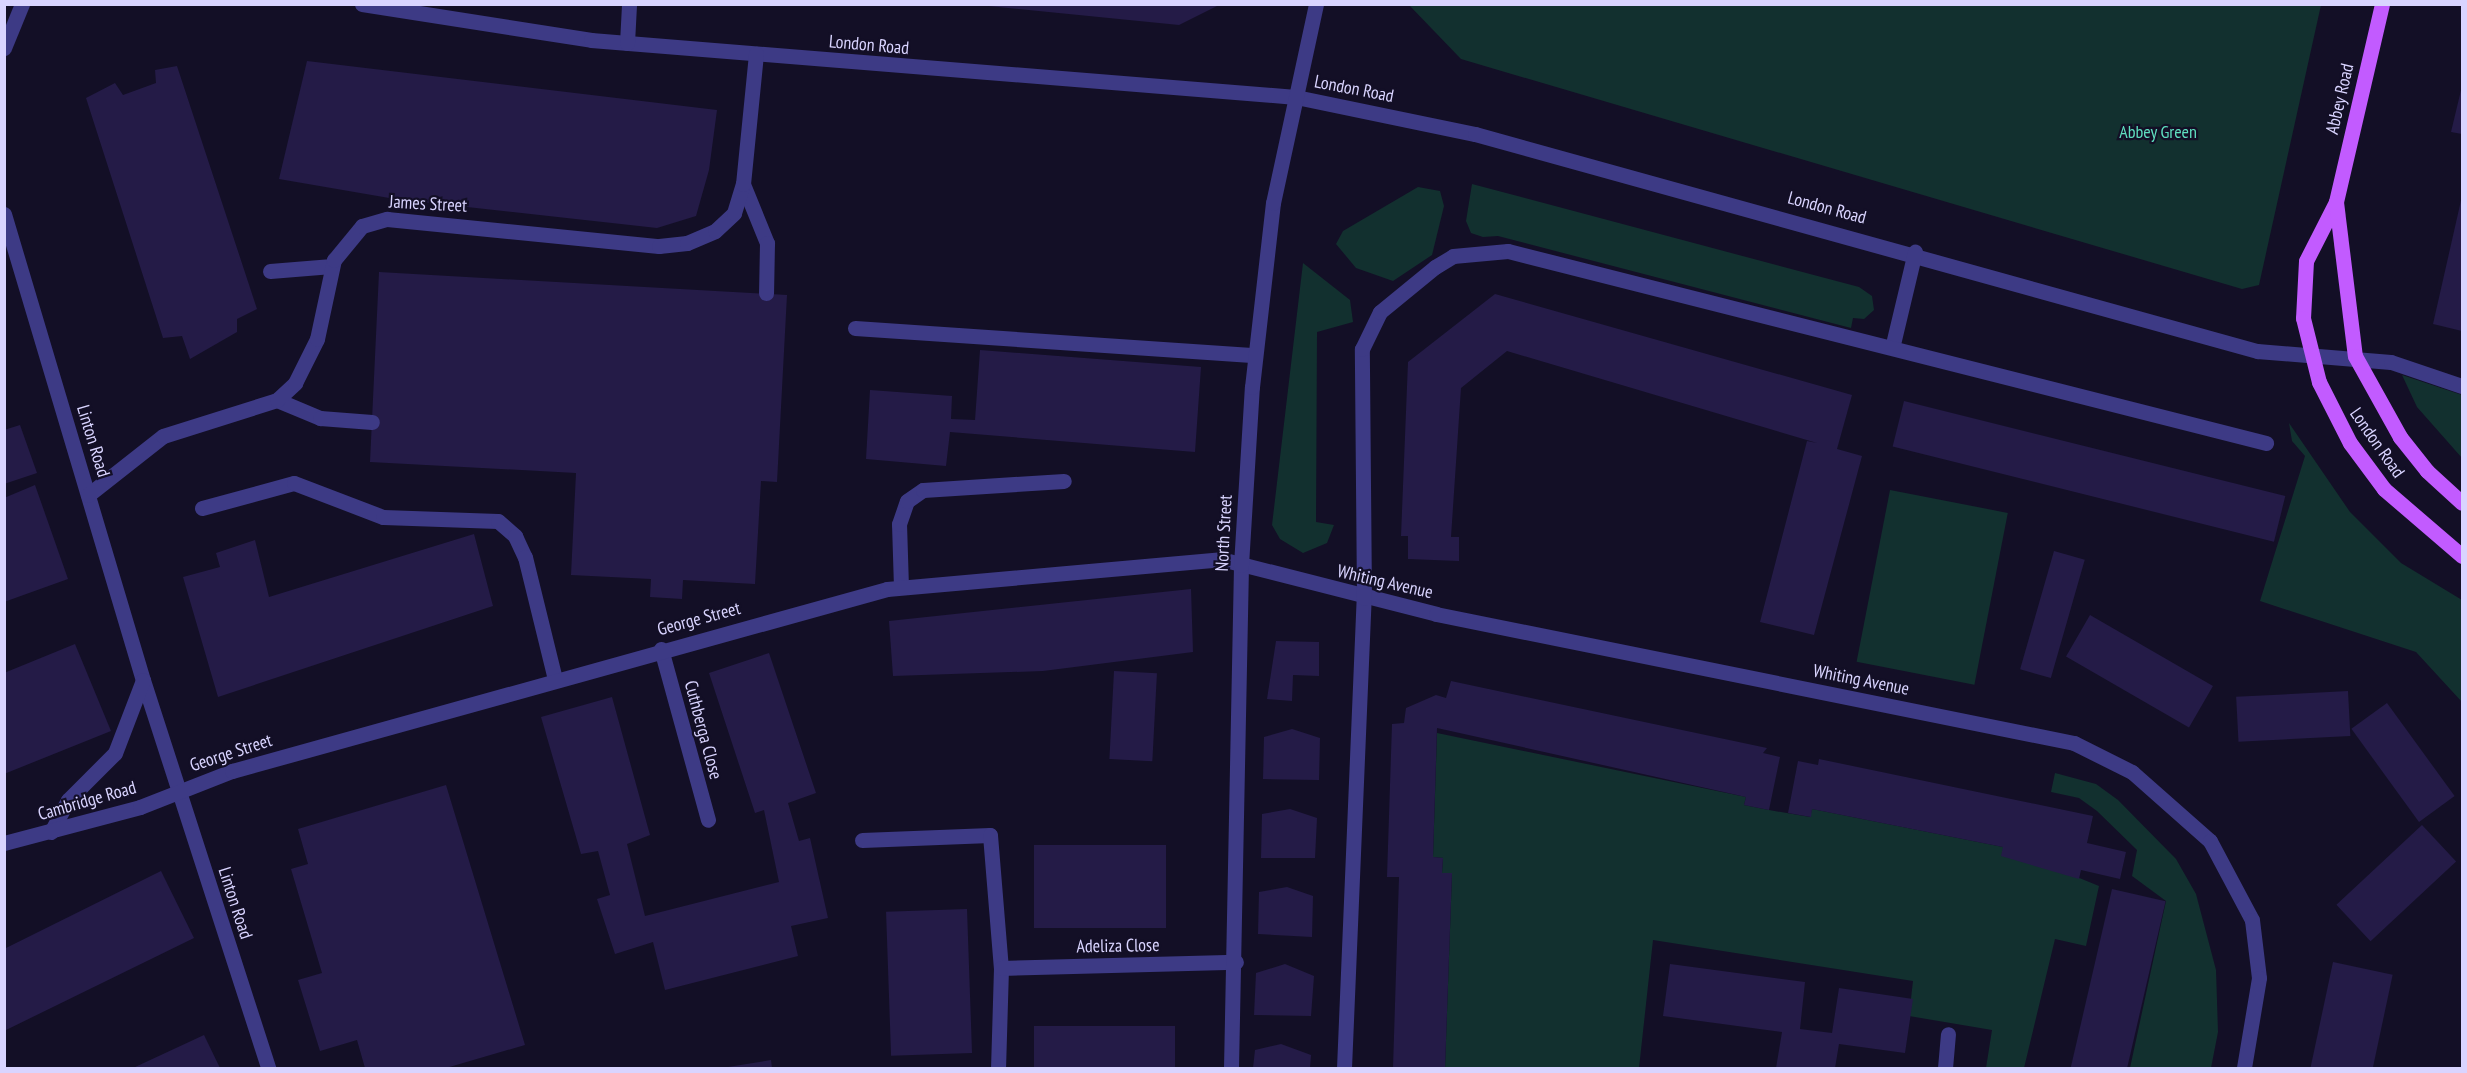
<!DOCTYPE html>
<style>
body{margin:0}
#map{position:relative;width:2467px;height:1073px;overflow:hidden;background:#130f26;font-family:"PT Sans Narrow",sans-serif}
div>[style]{position:absolute}
.green>*{inset:0;background:#12302f;transform-origin:0 0}
.building>*{inset:0;background:#241b47;transform-origin:0 0}
.minor>*{height:15px;margin:-7.5px;padding:0 7.5px;transform-origin:7.5px;border-radius:7.5px;background:#3d3a85}
.major>*{height:15px;margin:-7.5px;padding:0 7.5px;transform-origin:7.5px;border-radius:7.5px;background:#c25bff}
span{translate:-50% -50%;white-space:nowrap;text-align:center;line-height:1.15;-webkit-text-stroke:4.5px #130f26;paint-order:stroke}
.street-label{font-size:18px;color:#d9d4ff}
.park-label{font-size:18px;color:#5fe0c0}
.frame{position:absolute;inset:0;border:6px solid #d9d4ff;pointer-events:none}
</style>
<div id="map">
<div class="green">
<div style="clip-path:polygon(1409px 5px,2321px 5px,2259px 285px,2242px 289px,1461px 59px)"></div>
<div style="clip-path:polygon(1472px 184px,1859px 287px,1872px 296px,1874px 310px,1864px 319px,1853px 318px,1851px 328px,1498px 236px,1483px 237px,1471px 233px,1466px 221px)"></div>
<div style="clip-path:polygon(1418px 187px,1440px 191px,1444px 206px,1432px 255px,1393px 281px,1356px 268px,1336px 244px,1343px 231px)"></div>
<div style="clip-path:polygon(1303px 263px,1350px 300px,1353px 322px,1317px 332px,1316px 522px,1334px 525px,1327px 543px,1303px 553px,1280px 539px,1272px 525px)"></div>
<div style="clip-path:polygon(2402px 375px,2462px 395px,2462px 458px,2417px 407px)"></div>
<div style="clip-path:polygon(2289px 423px,2350px 512px,2401px 563px,2462px 600px,2462px 702px,2416px 652px,2260px 601px,2305px 456px,2292px 441px)"></div>
<div style="left:1890px;top:490px;width:120px;height:175px;rotate:11deg"></div>
<div style="clip-path:polygon(1437px 733px,1746px 797px,1744px 805px,1769px 810px,1810px 817px,1812px 809px,2003px 847px,2099px 886px,2086px 946px,2055px 939px,2024px 1068px,1986px 1068px,1992px 1030px,1909px 1016px,1913px 981px,1653px 940px,1639px 1068px,1445px 1068px,1452px 874px,1442px 873px,1443px 858px,1433px 857px)"></div>
<div style="clip-path:polygon(2055px 773px,2096px 784px,2118px 800px,2176px 859px,2196px 894px,2216px 970px,2218px 1032px,2211px 1068px,2130px 1068px,2166px 901px,2132px 876px,2137px 850px,2097px 811px,2079px 798px,2051px 792px)"></div>
</div>
<div class="building">
<div style="clip-path:polygon(969px 4px,1221px 4px,1179px 25px)"></div>
<div style="clip-path:polygon(307px 61px,717px 110px,709px 170px,696px 216px,657px 228px,395px 199px,279px 179px)"></div>
<div style="clip-path:polygon(177px 66px,257px 309px,237px 319px,237px 332px,190px 359px,182px 336px,163px 338px,86px 98px,115px 83px,123px 95px,156px 83px,155px 70px)"></div>
<div style="clip-path:polygon(2462px 86px,2462px 134px,2451px 132px)"></div>
<div style="clip-path:polygon(2462px 196px,2462px 331px,2433px 324px)"></div>
<div style="clip-path:polygon(379px 272px,787px 295px,777px 482px,761px 481px,755px 584px,683px 580px,682px 599px,650px 597px,651px 579px,571px 575px,576px 473px,370px 462px)"></div>
<div style="clip-path:polygon(1495px 294px,1852px 395px,1837px 449px,1862px 456px,1814px 635px,1760px 622px,1807px 441px,1817px 443px,1507px 351px,1461px 388px,1451px 537px,1459px 537px,1459px 561px,1408px 559px,1408px 536px,1401px 536px,1408px 362px)"></div>
<div style="clip-path:polygon(980px 350px,1201px 367px,1195px 452px,950px 432px,946px 466px,866px 459px,870px 390px,952px 396px,951px 419px,975px 420px)"></div>
<div style="left:1904px;top:401px;width:393px;height:47px;rotate:14deg"></div>
<div style="clip-path:polygon(20px 425px,37px 473px,4px 484px,4px 430px)"></div>
<div style="clip-path:polygon(35px 485px,68px 579px,4px 602px,4px 498px)"></div>
<div style="clip-path:polygon(474px 534px,493px 606px,218px 697px,183px 577px,220px 567px,216px 553px,255px 540px,269px 597px)"></div>
<div style="left:2054px;top:551px;width:32px;height:123px;rotate:16deg"></div>
<div style="clip-path:polygon(1191px 589px,1193px 652px,1043px 671px,893px 676px,889px 621px)"></div>
<div style="left:2090px;top:615px;width:142px;height:48px;rotate:30deg"></div>
<div style="clip-path:polygon(1276px 641px,1319px 642px,1319px 676px,1293px 675px,1292px 701px,1267px 699px)"></div>
<div style="clip-path:polygon(75px 644px,111px 731px,4px 774px,4px 673px)"></div>
<div style="clip-path:polygon(769px 653px,816px 793px,788px 803px,799px 841px,810px 838px,828px 918px,791px 926px,798px 956px,665px 990px,653px 942px,615px 954px,597px 899px,610px 895px,598px 851px,581px 854px,541px 717px,612px 697px,650px 835px,627px 844px,645px 916px,779px 882px,764px 810px,755px 813px,709px 673px)"></div>
<div style="left:1114px;top:671px;width:43px;height:88px;rotate:3deg"></div>
<div style="clip-path:polygon(1451px 681px,1767px 748px,1763px 753px,1780px 757px,1769px 810px,1744px 805px,1746px 797px,1437px 728px,1433px 857px,1443px 858px,1442px 873px,1452px 873px,1445px 1068px,1393px 1068px,1399px 877px,1387px 877px,1392px 724px,1404px 723px,1406px 708px,1436px 695px,1446px 698px)"></div>
<div style="left:2348px;top:691px;width:45px;height:112px;rotate:87deg"></div>
<div style="left:2387px;top:703px;width:115px;height:44px;rotate:54deg"></div>
<div style="clip-path:polygon(1292px 729px,1320px 738px,1319px 780px,1263px 779px,1264px 737px)"></div>
<div style="clip-path:polygon(1819px 759px,2093px 816px,2087px 843px,2126px 852px,2120px 879px,2081px 870px,2079px 879px,2001px 856px,2003px 847px,1812px 809px,1811px 817px,1788px 813px,1798px 761px,1818px 765px)"></div>
<div style="clip-path:polygon(446px 785px,525px 1045px,446px 1068px,365px 1068px,357px 1040px,320px 1051px,298px 980px,322px 973px,291px 869px,308px 864px,298px 829px)"></div>
<div style="clip-path:polygon(1290px 809px,1317px 818px,1315px 858px,1261px 858px,1262px 814px)"></div>
<div style="left:2422px;top:825px;width:50px;height:117px;rotate:47deg"></div>
<div style="left:1034px;top:845px;width:132px;height:83px"></div>
<div style="clip-path:polygon(161px 871px,194px 938px,4px 1031px,4px 949px)"></div>
<div style="clip-path:polygon(1287px 887px,1313px 896px,1312px 937px,1258px 934px,1259px 892px)"></div>
<div style="left:2112px;top:889px;width:55px;height:183px;rotate:13deg"></div>
<div style="left:967px;top:909px;width:144px;height:81px;rotate:88deg"></div>
<div style="left:2333px;top:962px;width:61px;height:109px;rotate:12deg"></div>
<div style="clip-path:polygon(1285px 964px,1314px 976px,1311px 1016px,1254px 1015px,1256px 973px)"></div>
<div style="clip-path:polygon(1670px 964px,1805px 982px,1800px 1029px,1832px 1033px,1839px 988px,1913px 999px,1905px 1053px,1839px 1044px,1835px 1068px,1776px 1068px,1782px 1032px,1663px 1016px)"></div>
<div style="left:1034px;top:1026px;width:141px;height:42px"></div>
<div style="clip-path:polygon(204px 1035px,220px 1068px,133px 1068px)"></div>
<div style="clip-path:polygon(1281px 1044px,1311px 1055px,1310px 1068px,1253px 1068px,1255px 1050px)"></div>
<div style="clip-path:polygon(771px 1060px,772px 1068px,728px 1068px,728px 1067px)"></div>
</div>
<div class="minor">
<div style="left:362px;top:4px;width:232px;rotate:8.9deg"></div>
<div style="left:591px;top:40px;width:707px;rotate:4.62deg"></div>
<div style="left:1296px;top:97px;width:183px;rotate:11.7deg"></div>
<div style="left:1475px;top:134px;width:812px;rotate:15.51deg"></div>
<div style="left:2257px;top:351px;width:134px;rotate:4.7deg"></div>
<div style="left:2391px;top:362px;width:75px;rotate:18.7deg"></div>
<div style="left:627px;top:43px;width:39px;rotate:-87deg"></div>
<div style="left:4px;top:48px;width:48px;rotate:-67.8deg"></div>
<div style="left:743px;top:184px;width:64px;rotate:67.9deg"></div>
<div style="left:767px;top:243px;width:50px;rotate:91.1deg"></div>
<div style="left:4px;top:214px;width:486px;rotate:73.4deg"></div>
<div style="left:143px;top:680px;width:408px;rotate:72.1deg"></div>
<div style="left:270px;top:271px;width:62px;rotate:-4.6deg"></div>
<div style="left:855px;top:328px;width:401px;rotate:3.9deg"></div>
<div style="left:1893px;top:344px;width:95px;rotate:-76.6deg"></div>
<div style="left:277px;top:400px;width:47px;rotate:22.7deg"></div>
<div style="left:320px;top:418px;width:52px;rotate:4.4deg"></div>
<div style="left:88px;top:495px;width:95px;rotate:-38.2deg"></div>
<div style="left:163px;top:436px;width:120px;rotate:-17.5deg"></div>
<div style="left:277px;top:400px;width:25px;rotate:-43deg"></div>
<div style="left:295px;top:383px;width:49px;rotate:-63.4deg"></div>
<div style="left:317px;top:339px;width:81px;rotate:-77.9deg"></div>
<div style="left:334px;top:260px;width:44px;rotate:-50.5deg"></div>
<div style="left:362px;top:226px;width:26px;rotate:-16deg"></div>
<div style="left:387px;top:219px;width:273px;rotate:5.7deg"></div>
<div style="left:659px;top:246px;width:28px;rotate:-6deg"></div>
<div style="left:687px;top:243px;width:30px;rotate:-23deg"></div>
<div style="left:715px;top:231px;width:26px;rotate:-43deg"></div>
<div style="left:734px;top:213px;width:30px;rotate:-73deg"></div>
<div style="left:743px;top:184px;width:131px;rotate:-84.3deg"></div>
<div style="left:202px;top:508px;width:95px;rotate:-15.2deg"></div>
<div style="left:294px;top:483px;width:95px;rotate:20.9deg"></div>
<div style="left:383px;top:517px;width:115px;rotate:2deg"></div>
<div style="left:498px;top:521px;width:23px;rotate:41deg"></div>
<div style="left:515px;top:536px;width:23px;rotate:65deg"></div>
<div style="left:525px;top:557px;width:126px;rotate:76.2deg"></div>
<div style="left:901px;top:587px;width:63px;rotate:-91.8deg"></div>
<div style="left:899px;top:524px;width:24px;rotate:-71deg"></div>
<div style="left:907px;top:501px;width:19px;rotate:-35deg"></div>
<div style="left:923px;top:490px;width:141px;rotate:-3.7deg"></div>
<div style="left:661px;top:649px;width:177px;rotate:74.6deg"></div>
<div style="left:51px;top:832px;width:36px;rotate:-62deg"></div>
<div style="left:68px;top:800px;width:66px;rotate:-45deg"></div>
<div style="left:115px;top:753px;width:78px;rotate:-69deg"></div>
<div style="left:862px;top:840px;width:128px;rotate:-2.2deg"></div>
<div style="left:990px;top:835px;width:133px;rotate:85.3deg"></div>
<div style="left:1001px;top:968px;width:100px;rotate:91.7deg"></div>
<div style="left:4px;top:843px;width:141px;rotate:-14.8deg"></div>
<div style="left:140px;top:807px;width:99px;rotate:-21.4deg"></div>
<div style="left:232px;top:771px;width:680px;rotate:-15.53deg"></div>
<div style="left:887px;top:589px;width:335px;rotate:-5.1deg"></div>
<div style="left:1221px;top:559px;width:222px;rotate:14.3deg"></div>
<div style="left:1436px;top:614px;width:651px;rotate:11.43deg"></div>
<div style="left:2074px;top:743px;width:65px;rotate:26.6deg"></div>
<div style="left:2132px;top:772px;width:104px;rotate:41.5deg"></div>
<div style="left:2210px;top:841px;width:89px;rotate:62deg"></div>
<div style="left:2252px;top:920px;width:58px;rotate:83.1deg"></div>
<div style="left:2259px;top:978px;width:91px;rotate:99.5deg"></div>
<div style="left:1001px;top:968px;width:235px;rotate:-1.5deg"></div>
<div style="left:1231px;top:1068px;width:503px;rotate:-88.86deg"></div>
<div style="left:1241px;top:565px;width:178px;rotate:-86.5deg"></div>
<div style="left:1252px;top:387px;width:185px;rotate:-83.5deg"></div>
<div style="left:1273px;top:203px;width:204px;rotate:-77.8deg"></div>
<div style="left:1344px;top:1068px;width:470px;rotate:-87.6deg"></div>
<div style="left:1364px;top:598px;width:249px;rotate:-90.5deg"></div>
<div style="left:1362px;top:349px;width:41px;rotate:-64.1deg"></div>
<div style="left:1380px;top:312px;width:71px;rotate:-39.3deg"></div>
<div style="left:1435px;top:267px;width:21px;rotate:-31deg"></div>
<div style="left:1453px;top:256px;width:55px;rotate:-5.2deg"></div>
<div style="left:1508px;top:251px;width:782px;rotate:14.21deg"></div>
<div style="left:1945px;top:1068px;width:34px;rotate:-85deg"></div>
</div>
<div class="major">
<div style="left:2382px;top:4px;width:203px;rotate:103.1deg"></div>
<div style="left:2336px;top:202px;width:66px;rotate:117deg"></div>
<div style="left:2306px;top:261px;width:57px;rotate:93deg"></div>
<div style="left:2303px;top:318px;width:66px;rotate:76deg"></div>
<div style="left:2319px;top:382px;width:68px;rotate:63.1deg"></div>
<div style="left:2350px;top:443px;width:57px;rotate:53.5deg"></div>
<div style="left:2384px;top:489px;width:103px;rotate:40.7deg"></div>
<div style="left:2336px;top:202px;width:155px;rotate:83deg"></div>
<div style="left:2355px;top:356px;width:93px;rotate:60.9deg"></div>
<div style="left:2400px;top:437px;width:43px;rotate:51.5deg"></div>
<div style="left:2427px;top:471px;width:47px;rotate:42.4deg"></div>
</div>
<div class="street-label">
<span style="left:869px;top:45px;rotate:5deg">London Road</span>
<span style="left:1354px;top:89px;rotate:11deg">London Road</span>
<span style="left:2340px;top:99px;rotate:-77deg">Abbey Road</span>
<span style="left:428px;top:204px;rotate:3deg">James Street</span>
<span style="left:1827px;top:208px;rotate:15deg">London Road</span>
<span style="left:93px;top:441px;rotate:73deg">Linton Road</span>
<span style="left:2377px;top:443px;rotate:55deg">London Road</span>
<span style="left:1224px;top:533px;rotate:-87deg">North Street</span>
<span style="left:1385px;top:582px;rotate:13deg">Whiting Avenue</span>
<span style="left:699px;top:619px;rotate:-15deg">George Street</span>
<span style="left:1861px;top:680px;rotate:11deg">Whiting Avenue</span>
<span style="left:703px;top:730px;rotate:75deg">Cuthberga Close</span>
<span style="left:231px;top:753px;rotate:-18deg">George Street</span>
<span style="left:87px;top:801px;rotate:-16deg">Cambridge Road</span>
<span style="left:235px;top:903px;rotate:72deg">Linton Road</span>
<span style="left:1118px;top:946px;rotate:-1deg">Adeliza Close</span>
</div>
<div class="park-label">
<span style="left:2158px;top:132px">Abbey Green</span>
</div>
<div class="frame"></div>
</div>
